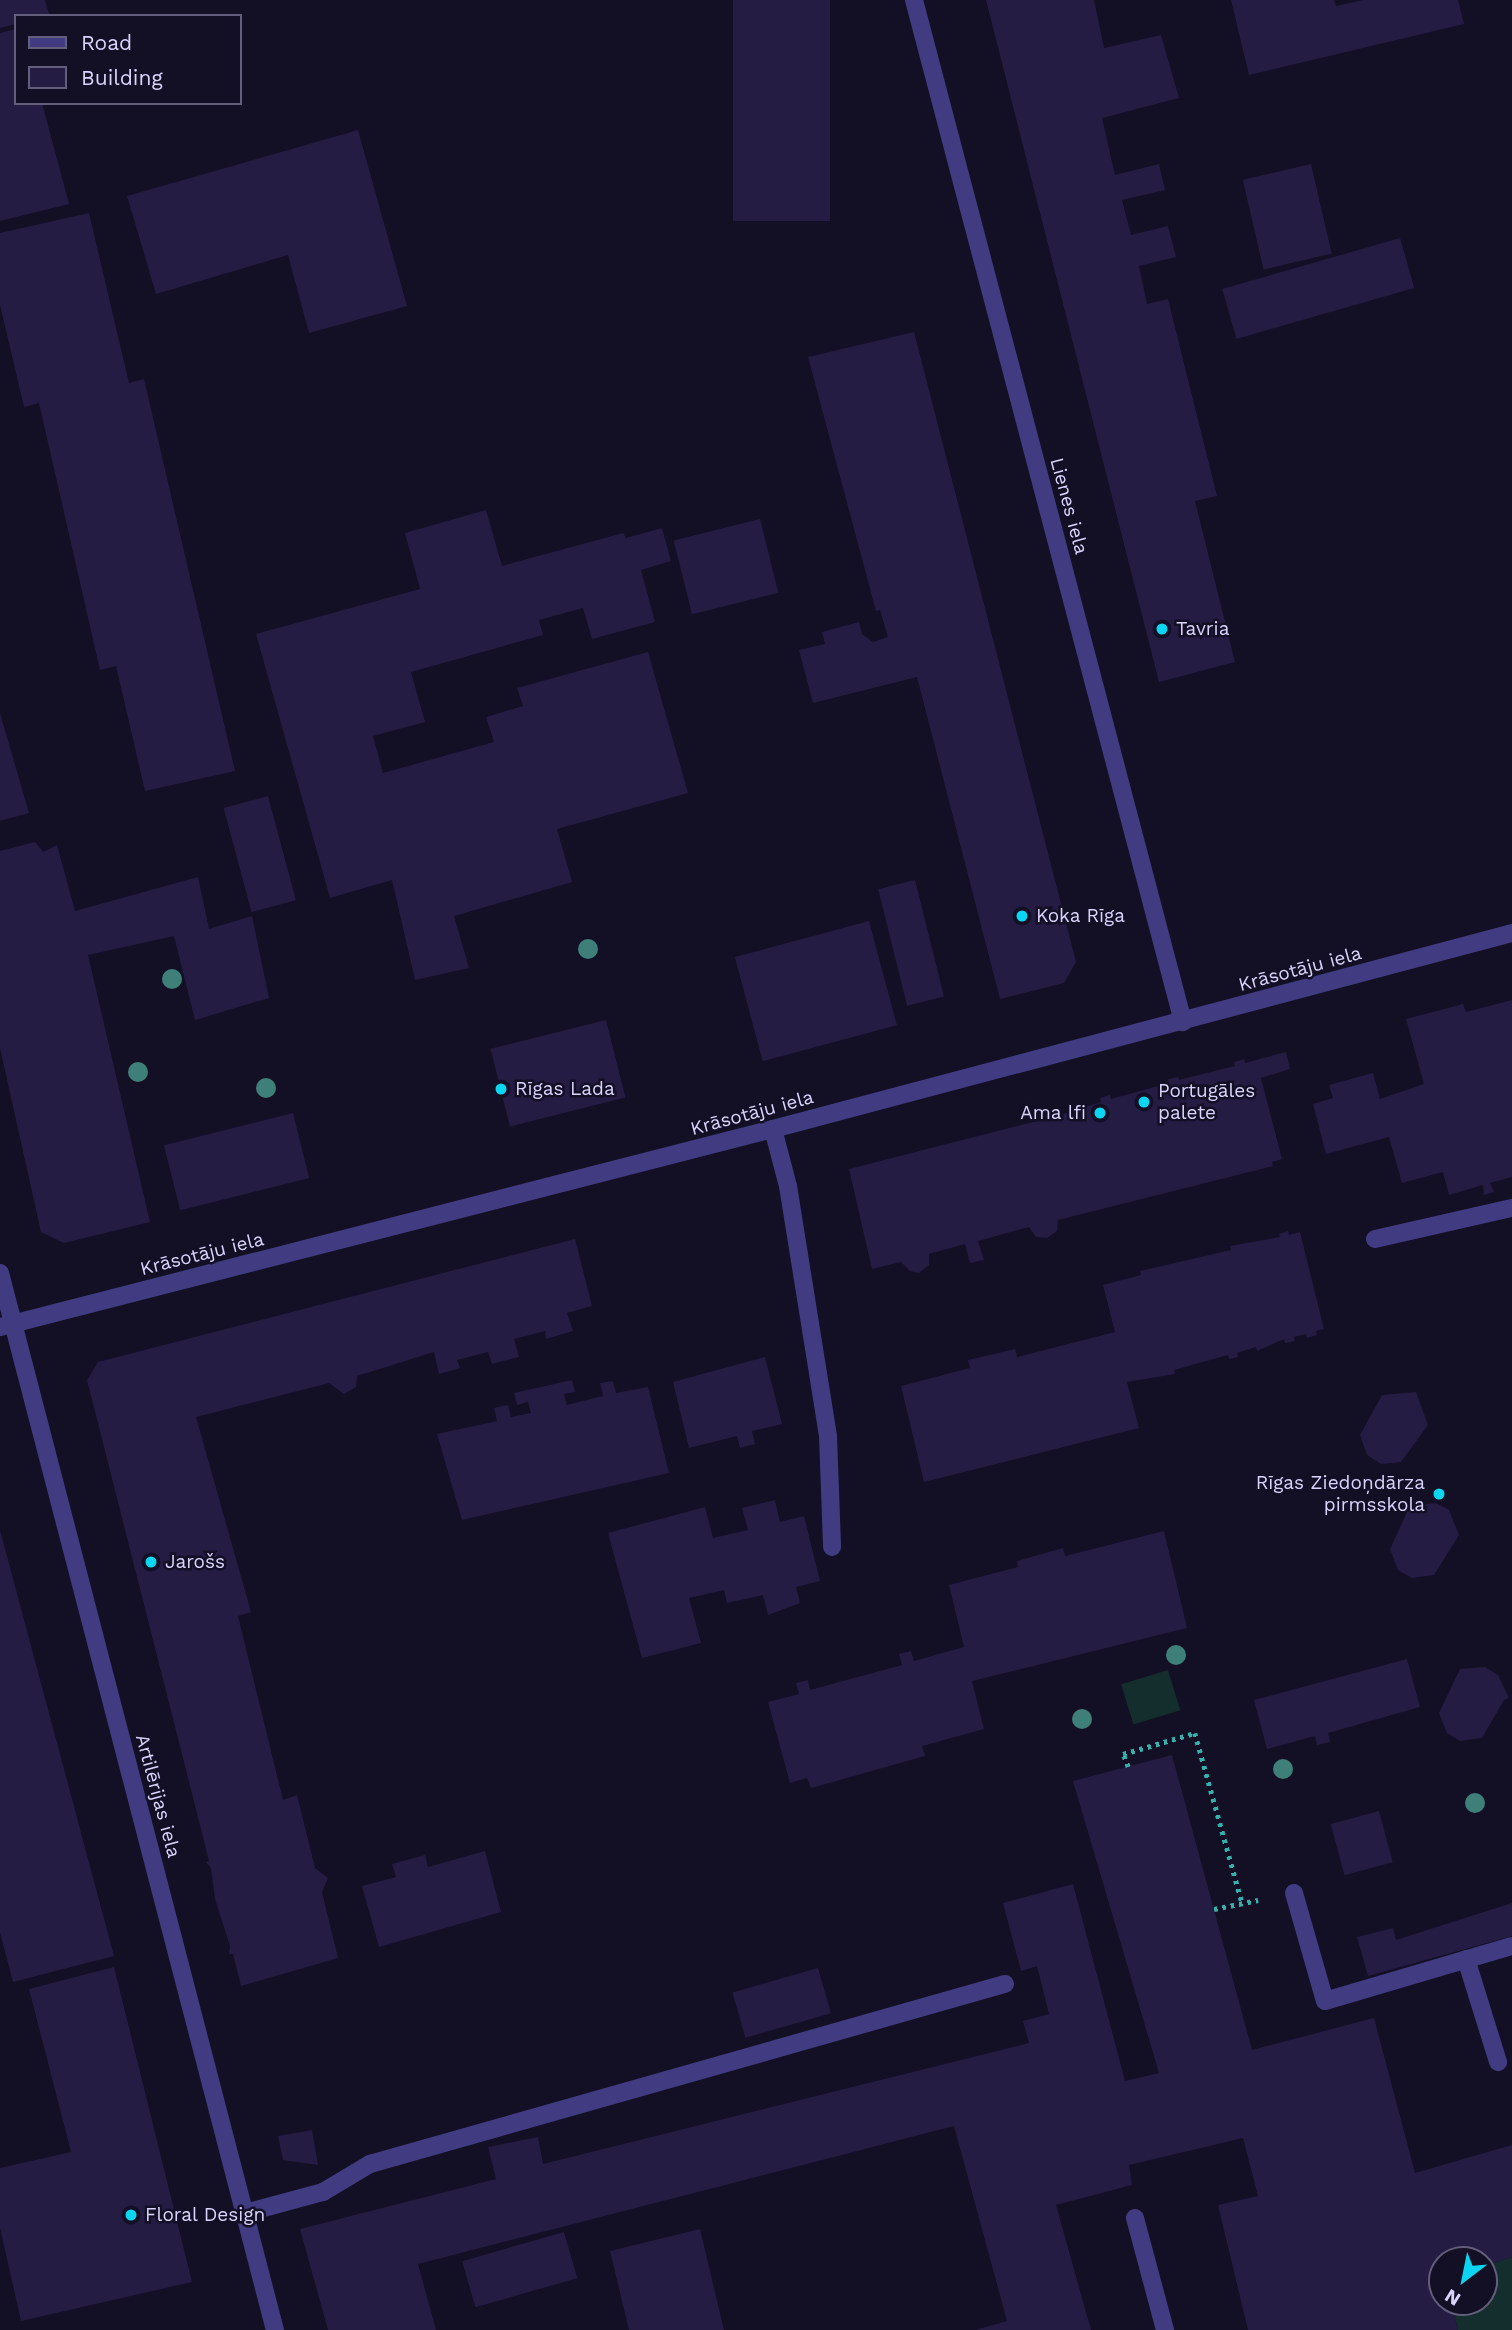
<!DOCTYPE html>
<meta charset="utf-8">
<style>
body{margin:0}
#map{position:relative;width:1512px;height:2330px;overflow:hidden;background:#130f24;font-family:"Work Sans",sans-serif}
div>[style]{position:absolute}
.green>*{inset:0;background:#132e2d;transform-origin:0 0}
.building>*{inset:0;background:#251c44;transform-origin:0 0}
.path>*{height:4.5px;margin-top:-2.25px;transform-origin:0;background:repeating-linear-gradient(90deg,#34b1ad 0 3.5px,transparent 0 8.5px)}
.minor>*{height:18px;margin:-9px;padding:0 9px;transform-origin:9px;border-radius:9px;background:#413c81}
.trees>*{width:20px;height:20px;margin:-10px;border-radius:50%;background:#3f7f79}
.dots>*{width:19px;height:19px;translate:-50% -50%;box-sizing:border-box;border:4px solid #130f24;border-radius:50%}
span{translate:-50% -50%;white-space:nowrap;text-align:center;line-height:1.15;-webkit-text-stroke:5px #130f24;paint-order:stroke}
.street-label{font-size:19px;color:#dad4fd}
.poi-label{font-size:19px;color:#dad4fd}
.left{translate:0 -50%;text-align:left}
.right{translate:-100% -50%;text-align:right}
.legend{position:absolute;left:14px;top:14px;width:228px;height:91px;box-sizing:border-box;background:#130f24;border:2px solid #635e7b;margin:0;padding:9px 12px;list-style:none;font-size:21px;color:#dad4fd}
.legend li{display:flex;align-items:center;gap:14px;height:35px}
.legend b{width:35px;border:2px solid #635e7b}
.north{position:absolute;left:1428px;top:2246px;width:70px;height:70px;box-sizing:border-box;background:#130f24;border:2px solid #635e7b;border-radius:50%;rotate:212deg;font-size:19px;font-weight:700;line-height:28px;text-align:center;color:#dad4fd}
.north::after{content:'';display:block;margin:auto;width:24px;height:32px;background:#0ad6f3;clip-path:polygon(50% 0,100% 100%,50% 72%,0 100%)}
</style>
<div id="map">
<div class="green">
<div style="left:1168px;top:1670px;width:42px;height:49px;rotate:73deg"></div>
<div style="clip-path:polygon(1512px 2257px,1512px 2330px,1458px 2330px,1451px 2302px,1484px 2302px,1484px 2266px)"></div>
</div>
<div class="building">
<div style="clip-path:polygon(0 0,45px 0,49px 14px,16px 16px,16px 24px,0 28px)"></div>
<div style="left:733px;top:0;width:97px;height:221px"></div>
<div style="clip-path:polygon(986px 0,1094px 0,1104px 48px,1161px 35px,1179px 98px,1102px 118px,1115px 175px,1159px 164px,1165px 190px,1122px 200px,1131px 235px,1168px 226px,1176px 257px,1139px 266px,1147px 304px,1168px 299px,1217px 496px,1195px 501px,1235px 662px,1159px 682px)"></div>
<div style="clip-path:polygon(1231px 0,1334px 0,1336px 6px,1363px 0,1458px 0,1464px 24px,1249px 75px)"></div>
<div style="clip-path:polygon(16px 29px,16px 103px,42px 103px,69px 204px,0 221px,0 33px)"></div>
<div style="clip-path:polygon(358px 130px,407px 306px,309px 333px,288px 255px,156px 294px,127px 196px)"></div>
<div style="left:1311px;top:164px;width:92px;height:70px;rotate:77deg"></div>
<div style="clip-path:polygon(89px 213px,129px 383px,144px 379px,235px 771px,145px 791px,116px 666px,100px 670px,39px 403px,24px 407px,0 305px,0 233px)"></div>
<div style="left:1400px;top:238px;width:52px;height:185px;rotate:74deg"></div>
<div style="clip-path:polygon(914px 332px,1076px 962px,1064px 983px,1000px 999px,917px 677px,813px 703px,799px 650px,825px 644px,822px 632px,859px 622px,862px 634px,873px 642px,888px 637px,880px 610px,876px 611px,808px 357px)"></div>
<div style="clip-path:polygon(486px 510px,502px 566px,623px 533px,626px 538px,662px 528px,671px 561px,641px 570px,655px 622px,592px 639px,583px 608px,539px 620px,543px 635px,411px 672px,425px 722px,373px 736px,383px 773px,494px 742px,486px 717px,523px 706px,517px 688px,648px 652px,688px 793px,557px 829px,572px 882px,454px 916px,469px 968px,415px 980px,392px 880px,330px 898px,256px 634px,420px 589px,405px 533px)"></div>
<div style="left:760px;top:519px;width:76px;height:89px;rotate:76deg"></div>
<div style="clip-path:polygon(0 713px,29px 813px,0 821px)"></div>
<div style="left:268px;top:796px;width:108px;height:46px;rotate:75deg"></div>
<div style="clip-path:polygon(35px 842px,43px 852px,57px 845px,75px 911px,198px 877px,209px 929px,252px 916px,269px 998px,195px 1020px,174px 936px,88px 955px,150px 1222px,64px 1243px,41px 1232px,0 1048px,0 851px)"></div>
<div style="left:915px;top:880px;width:120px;height:38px;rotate:76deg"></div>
<div style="left:869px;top:921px;width:108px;height:139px;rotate:75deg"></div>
<div style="clip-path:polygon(1512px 1000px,1512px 1177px,1490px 1183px,1494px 1192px,1484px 1195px,1483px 1185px,1449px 1195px,1443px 1172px,1402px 1183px,1389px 1137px,1326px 1154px,1313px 1104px,1333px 1098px,1329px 1085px,1373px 1073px,1380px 1099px,1424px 1084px,1406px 1019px,1463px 1004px,1466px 1012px)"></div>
<div style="left:606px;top:1020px;width:80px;height:119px;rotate:76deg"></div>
<div style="clip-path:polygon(1286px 1052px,1290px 1069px,1261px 1078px,1282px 1159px,1272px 1162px,1273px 1166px,1058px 1220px,1057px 1231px,1047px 1238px,1036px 1237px,1029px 1227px,978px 1241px,984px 1260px,970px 1263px,965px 1244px,929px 1254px,929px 1265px,919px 1273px,910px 1271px,901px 1262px,872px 1269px,849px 1169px,1060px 1115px,1101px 1102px,1100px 1098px,1110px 1095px,1111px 1099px,1169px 1083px,1168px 1079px,1178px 1077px,1179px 1080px,1235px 1066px,1234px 1062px,1244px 1059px,1245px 1063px)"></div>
<div style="left:293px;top:1113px;width:67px;height:133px;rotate:76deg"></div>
<div style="clip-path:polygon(1288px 1231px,1289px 1235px,1300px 1232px,1324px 1329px,1316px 1331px,1317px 1335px,1307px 1338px,1306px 1334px,1294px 1337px,1295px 1341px,1285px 1343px,1284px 1339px,1257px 1351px,1256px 1347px,1237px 1353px,1238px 1357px,1229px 1359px,1228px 1355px,1174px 1370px,1175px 1374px,1127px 1382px,1139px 1428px,924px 1482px,901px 1386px,970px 1368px,968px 1360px,1015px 1349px,1017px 1357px,1115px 1332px,1103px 1285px,1141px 1275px,1140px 1271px,1231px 1250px,1230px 1246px,1280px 1237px,1279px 1234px)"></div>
<div style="clip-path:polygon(575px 1239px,592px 1306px,567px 1313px,573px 1331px,546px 1339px,545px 1331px,514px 1339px,519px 1357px,492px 1364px,488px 1352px,457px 1360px,460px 1368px,439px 1374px,434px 1352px,357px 1376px,356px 1387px,344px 1394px,329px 1383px,196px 1417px,251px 1612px,238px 1616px,283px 1800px,297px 1795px,315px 1868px,328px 1878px,322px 1892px,338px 1958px,241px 1986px,233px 1954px,229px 1954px,230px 1946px,215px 1899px,211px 1868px,206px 1862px,209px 1861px,201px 1829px,87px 1380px,98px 1362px)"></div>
<div style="clip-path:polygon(765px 1357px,782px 1424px,752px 1431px,755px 1444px,740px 1448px,737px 1436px,689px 1448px,673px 1382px)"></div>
<div style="clip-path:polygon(572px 1380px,575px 1392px,564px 1394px,567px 1405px,603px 1396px,600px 1383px,613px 1381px,616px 1393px,648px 1387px,669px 1473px,462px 1520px,437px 1434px,497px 1421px,494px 1408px,508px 1405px,511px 1417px,531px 1413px,528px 1402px,517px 1405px,514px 1393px)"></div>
<div style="clip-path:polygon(1416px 1392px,1428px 1425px,1401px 1462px,1381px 1464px,1367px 1455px,1360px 1435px,1382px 1395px)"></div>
<div style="clip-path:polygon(775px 1500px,780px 1522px,804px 1516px,820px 1581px,796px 1587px,800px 1603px,768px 1615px,763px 1595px,727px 1603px,724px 1590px,689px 1598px,701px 1643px,642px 1658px,608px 1533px,705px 1507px,713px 1538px,748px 1530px,742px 1508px)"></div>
<div style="clip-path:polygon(1436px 1503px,1449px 1510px,1459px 1535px,1434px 1575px,1412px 1578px,1398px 1570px,1390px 1549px,1410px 1506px)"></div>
<div style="clip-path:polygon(0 1530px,114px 1956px,13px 1982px,0 1933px)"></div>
<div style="clip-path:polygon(1164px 1531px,1187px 1628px,972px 1681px,984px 1729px,922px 1746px,925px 1756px,811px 1788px,807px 1778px,790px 1783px,768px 1702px,799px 1694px,796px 1683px,808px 1680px,810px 1690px,902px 1665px,899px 1654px,911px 1651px,914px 1661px,964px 1647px,949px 1585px,1018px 1567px,1017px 1561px,1063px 1548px,1065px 1556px)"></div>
<div style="clip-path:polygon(1407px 1659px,1420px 1707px,1328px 1733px,1330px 1742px,1317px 1745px,1315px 1736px,1267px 1749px,1254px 1700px)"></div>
<div style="clip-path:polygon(1485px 1667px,1498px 1675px,1509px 1698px,1504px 1700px,1482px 1738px,1460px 1741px,1447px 1733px,1439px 1713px,1460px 1669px)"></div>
<div style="clip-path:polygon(1172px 1755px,1252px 2050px,1374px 2018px,1415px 2173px,1512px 2145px,1512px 2257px,1484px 2266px,1484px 2260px,1442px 2260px,1442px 2302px,1451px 2302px,1458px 2330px,1248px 2330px,1218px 2205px,1258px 2196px,1243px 2138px,1129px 2165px,1132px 2185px,1056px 2205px,1091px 2330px,975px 2330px,1007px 2321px,954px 2126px,418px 2264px,436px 2330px,328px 2330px,300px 2229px,496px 2179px,488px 2147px,538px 2137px,543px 2164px,1029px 2043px,1023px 2021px,1049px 2014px,1037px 1966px,1021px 1971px,1003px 1903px,1073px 1884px,1125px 2081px,1159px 2073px,1073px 1781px)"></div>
<div style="left:1379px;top:1811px;width:53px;height:50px;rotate:75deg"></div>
<div style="clip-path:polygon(485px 1851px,501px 1912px,379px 1947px,362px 1886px,396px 1877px,392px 1864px,425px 1855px,428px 1867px)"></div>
<div style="clip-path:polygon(1512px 1903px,1512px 1936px,1368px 1976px,1357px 1937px,1393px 1928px,1396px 1940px)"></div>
<div style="clip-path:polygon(114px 1967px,192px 2282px,21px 2321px,0 2228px,0 2168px,71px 2152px,29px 1989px)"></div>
<div style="left:818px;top:1968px;width:47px;height:89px;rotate:74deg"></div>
<div style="clip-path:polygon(312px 2130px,318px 2165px,283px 2160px,278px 2136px)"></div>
<div style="clip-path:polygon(700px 2229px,724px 2330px,629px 2330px,610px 2251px)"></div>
<div style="left:564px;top:2232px;width:48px;height:106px;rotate:74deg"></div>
</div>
<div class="path">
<div style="left:1128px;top:1767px;width:14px;rotate:-111deg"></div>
<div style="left:1123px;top:1754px;width:75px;rotate:-16.3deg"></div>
<div style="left:1195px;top:1733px;width:176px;rotate:74.5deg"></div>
<div style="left:1214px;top:1909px;width:45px;rotate:-11.6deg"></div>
</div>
<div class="minor">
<div style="left:914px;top:0;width:1057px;rotate:75.25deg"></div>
<div style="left:773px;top:1129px;width:59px;rotate:75.3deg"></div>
<div style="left:788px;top:1186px;width:253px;rotate:80.9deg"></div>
<div style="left:828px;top:1436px;width:111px;rotate:87.9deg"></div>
<div style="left:1375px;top:1239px;width:140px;rotate:-12.8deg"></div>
<div style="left:0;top:1273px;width:1092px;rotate:75.42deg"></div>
<div style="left:0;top:1327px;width:798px;rotate:-14.37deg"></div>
<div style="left:773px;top:1129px;width:765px;rotate:-14.85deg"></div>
<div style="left:1294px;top:1893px;width:112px;rotate:74deg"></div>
<div style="left:1325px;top:2001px;width:195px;rotate:-16.4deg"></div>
<div style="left:1466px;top:1959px;width:108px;rotate:72.7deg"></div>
<div style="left:245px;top:2213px;width:81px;rotate:-15.1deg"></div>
<div style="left:323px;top:2192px;width:55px;rotate:-30.8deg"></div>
<div style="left:370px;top:2164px;width:660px;rotate:-15.83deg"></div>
<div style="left:1135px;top:2218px;width:116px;rotate:75deg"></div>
</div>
<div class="trees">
<div style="left:588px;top:949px"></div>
<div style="left:172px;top:979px"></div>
<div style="left:138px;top:1072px"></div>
<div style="left:266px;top:1088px"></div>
<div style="left:1176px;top:1655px"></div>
<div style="left:1082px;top:1719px"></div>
<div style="left:1283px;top:1769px"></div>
<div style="left:1475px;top:1803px"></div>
</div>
<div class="dots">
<div style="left:1162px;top:629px;background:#0ad6f3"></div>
<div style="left:1022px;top:916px;background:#0ad6f3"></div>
<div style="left:501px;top:1089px;background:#0ad6f3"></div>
<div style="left:1144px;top:1102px;background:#0ad6f3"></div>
<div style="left:1100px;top:1113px;background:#0ad6f3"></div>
<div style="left:1439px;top:1494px;background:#0ad6f3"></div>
<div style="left:151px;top:1562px;background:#0ad6f3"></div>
<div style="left:131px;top:2215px;background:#0ad6f3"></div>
</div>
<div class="street-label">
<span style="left:1069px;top:506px;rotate:75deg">Lienes iela</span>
<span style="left:1300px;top:969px;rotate:-15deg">Krāsotāju iela</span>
<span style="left:752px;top:1113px;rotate:-15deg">Krāsotāju iela</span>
<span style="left:202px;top:1254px;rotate:-14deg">Krāsotāju iela</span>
<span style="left:158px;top:1796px;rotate:75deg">Artilērijas iela</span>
</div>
<div class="poi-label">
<span class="left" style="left:1176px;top:629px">Tavria</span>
<span class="left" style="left:1036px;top:916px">Koka Rīga</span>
<span class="left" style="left:515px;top:1089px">Rīgas Lada</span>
<span class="left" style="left:1158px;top:1102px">Portugāles<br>palete</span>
<span class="right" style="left:1086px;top:1113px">Ama lfi</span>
<span class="right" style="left:1425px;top:1494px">Rīgas Ziedoņdārza<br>pirmsskola</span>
<span class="left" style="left:165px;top:1562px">Jarošs</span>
<span class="left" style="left:145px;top:2215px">Floral Design</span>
</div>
<ul class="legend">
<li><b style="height:9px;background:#413c81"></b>Road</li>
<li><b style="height:19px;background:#251c44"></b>Building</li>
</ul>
<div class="north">N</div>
</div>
